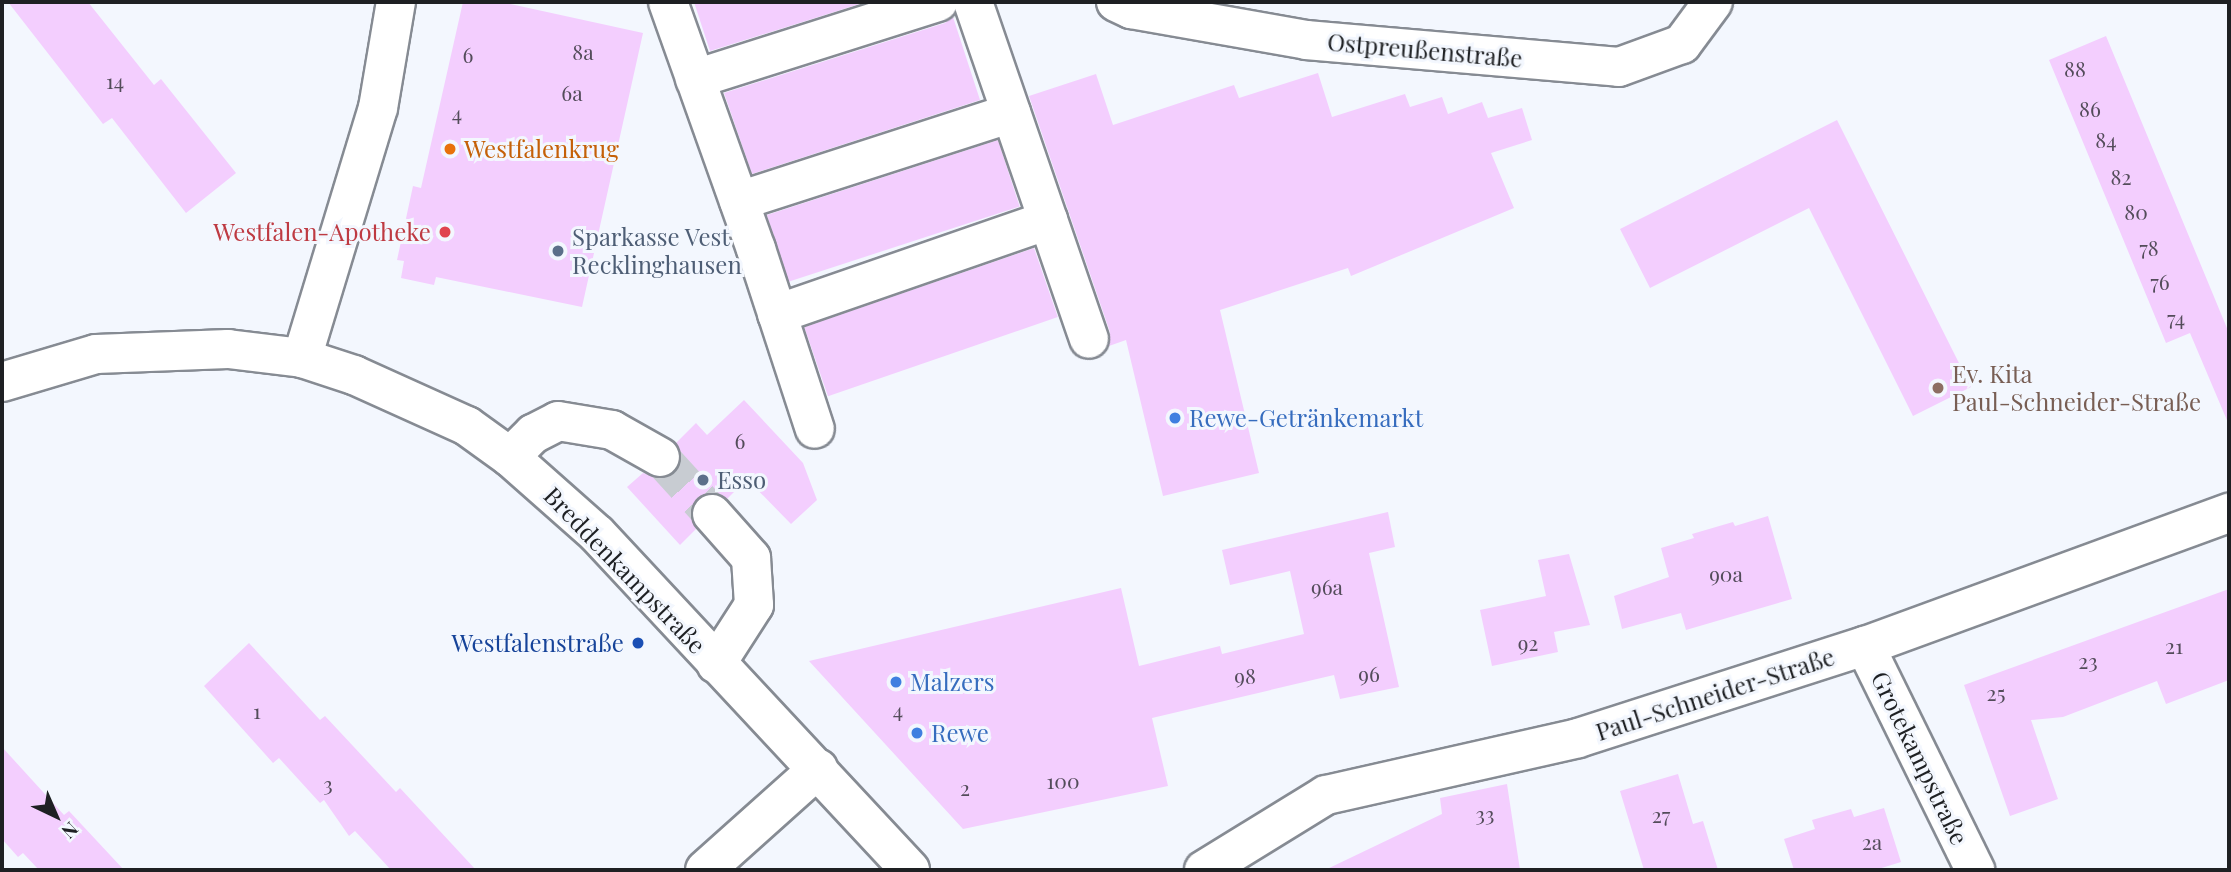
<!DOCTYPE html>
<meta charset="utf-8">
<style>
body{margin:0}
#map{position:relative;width:2231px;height:872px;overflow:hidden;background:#f3f7fe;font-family:"Playfair Display",serif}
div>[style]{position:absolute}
.building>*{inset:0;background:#f3cefe;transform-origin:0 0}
.minor-tunnel>*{height:38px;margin-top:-19px;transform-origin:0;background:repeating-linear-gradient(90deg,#c8ccd2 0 38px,transparent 0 57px)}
.roads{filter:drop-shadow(2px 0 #868b93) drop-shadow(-2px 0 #868b93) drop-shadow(0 2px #868b93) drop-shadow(0 -2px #868b93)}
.minor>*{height:38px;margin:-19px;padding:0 19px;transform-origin:19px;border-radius:19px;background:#fff}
.dots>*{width:19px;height:19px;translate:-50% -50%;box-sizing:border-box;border:4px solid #f3f7fe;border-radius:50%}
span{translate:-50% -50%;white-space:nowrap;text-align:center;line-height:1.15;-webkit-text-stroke:6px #f3f7fe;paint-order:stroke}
.number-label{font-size:21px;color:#534c5a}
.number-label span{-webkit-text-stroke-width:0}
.street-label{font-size:24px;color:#1e2023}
.food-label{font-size:24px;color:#c56008}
.left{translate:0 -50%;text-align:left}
.health-label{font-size:24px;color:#be3a42}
.right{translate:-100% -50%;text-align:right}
.service-label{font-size:24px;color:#4e5e75}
.education-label{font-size:24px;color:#785e54}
.shop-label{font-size:24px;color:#366cbe}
.transit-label{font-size:24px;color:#164399}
.frame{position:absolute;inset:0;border:4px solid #1e2023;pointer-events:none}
.north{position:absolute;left:21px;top:781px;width:70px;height:70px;-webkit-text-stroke:5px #f3f7fe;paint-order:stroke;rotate:136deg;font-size:19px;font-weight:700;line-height:28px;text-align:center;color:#1e2023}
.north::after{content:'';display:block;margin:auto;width:24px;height:32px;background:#1e2023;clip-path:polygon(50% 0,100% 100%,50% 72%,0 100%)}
</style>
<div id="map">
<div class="building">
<div style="clip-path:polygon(8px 2px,88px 2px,154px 85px,161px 79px,236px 173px,186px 213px,112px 118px,103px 124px)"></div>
<div style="clip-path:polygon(463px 2px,501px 2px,643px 33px,582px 307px,436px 277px,434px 285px,401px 278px,404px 261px,397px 260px,413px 186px,421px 188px)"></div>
<div style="clip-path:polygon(694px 2px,866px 2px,710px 51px)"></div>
<div style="clip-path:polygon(953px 17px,980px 100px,752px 174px,724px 93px,945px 23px)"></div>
<div style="clip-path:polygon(2106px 36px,2229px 333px,2229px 425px,2190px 333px,2166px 343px,2049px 60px)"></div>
<div style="clip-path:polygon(1318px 73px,1332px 117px,1405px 94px,1410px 107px,1442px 97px,1448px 114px,1482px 102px,1488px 118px,1522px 108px,1532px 140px,1491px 153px,1514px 208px,1351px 276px,1348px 268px,1220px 310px,1259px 473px,1163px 496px,1126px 340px,1109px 346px,1110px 332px,1029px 96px,1096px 74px,1113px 125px,1234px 85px,1239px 98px)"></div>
<div style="clip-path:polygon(1837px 120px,1971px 387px,1913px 416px,1809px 208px,1650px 288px,1620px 229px)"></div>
<div style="left:998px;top:140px;width:70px;height:243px;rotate:72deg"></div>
<div style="left:1034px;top:248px;width:73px;height:243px;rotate:71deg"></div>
<div style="clip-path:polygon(744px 400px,803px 463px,817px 500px,791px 524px,747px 479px,727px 499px,718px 493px,708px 493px,697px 498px,692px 506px,691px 518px,696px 529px,680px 545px,627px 487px,643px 473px,660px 479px,672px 475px,679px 467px,682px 457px,676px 443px,696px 423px,707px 435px)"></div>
<div style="clip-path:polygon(1388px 512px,1395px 547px,1369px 553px,1399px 687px,1340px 699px,1334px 675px,1152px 718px,1168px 786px,963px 829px,809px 661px,1121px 588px,1139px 666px,1220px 646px,1222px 654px,1304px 634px,1290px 571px,1230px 585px,1222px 550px)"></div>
<div style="clip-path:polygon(1768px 516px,1792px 599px,1686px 630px,1681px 613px,1622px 629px,1614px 596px,1669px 577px,1661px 548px,1694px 538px,1692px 534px,1733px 522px,1735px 526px)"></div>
<div style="clip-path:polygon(1569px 554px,1590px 625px,1554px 632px,1558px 652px,1492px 666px,1480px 610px,1546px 596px,1538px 560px)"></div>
<div style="clip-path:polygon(2229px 589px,2229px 680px,2166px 704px,2157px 681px,2063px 717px,2031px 720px,2058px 799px,2010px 816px,1964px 685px)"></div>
<div style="clip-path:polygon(249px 643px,320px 720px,325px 716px,396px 792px,400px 788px,476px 870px,391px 870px,355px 831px,349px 836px,324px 800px,320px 803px,279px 758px,273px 763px,204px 686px)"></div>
<div style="clip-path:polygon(2px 747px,64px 815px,69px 811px,124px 870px,39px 870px,23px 853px,18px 857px,2px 839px)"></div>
<div style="clip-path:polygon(1678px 774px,1693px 824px,1703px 821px,1718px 870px,1644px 870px,1620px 791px)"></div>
<div style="clip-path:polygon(1507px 784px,1520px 870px,1325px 870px,1442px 814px,1440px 798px)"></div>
<div style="clip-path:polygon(1884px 808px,1901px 862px,1875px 870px,1794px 870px,1784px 839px,1815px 829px,1812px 820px,1851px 809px,1854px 817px)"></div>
</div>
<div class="minor-tunnel">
<div style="left:660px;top:457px;width:77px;rotate:47.6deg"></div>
</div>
<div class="roads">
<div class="minor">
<div style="left:668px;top:2px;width:262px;rotate:70.4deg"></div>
<div style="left:756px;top:249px;width:189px;rotate:71.9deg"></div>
<div style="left:973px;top:2px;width:356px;rotate:71deg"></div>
<div style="left:1116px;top:2px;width:17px;rotate:25deg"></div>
<div style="left:1131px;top:9px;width:178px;rotate:10deg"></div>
<div style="left:1306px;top:40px;width:314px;rotate:4.9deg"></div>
<div style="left:1619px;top:67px;width:67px;rotate:-20.1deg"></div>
<div style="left:1682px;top:44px;width:52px;rotate:-53.6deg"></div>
<div style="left:695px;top:79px;width:255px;rotate:-17.6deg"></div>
<div style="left:739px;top:201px;width:286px;rotate:-17.9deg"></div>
<div style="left:777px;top:314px;width:287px;rotate:-19.1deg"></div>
<div style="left:302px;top:358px;width:261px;rotate:-73.1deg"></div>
<div style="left:378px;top:108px;width:108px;rotate:-80.4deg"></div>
<div style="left:2px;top:382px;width:98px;rotate:-16.6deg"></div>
<div style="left:96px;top:354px;width:132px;rotate:-2.2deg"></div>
<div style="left:228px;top:349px;width:75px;rotate:6.9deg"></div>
<div style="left:302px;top:358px;width:55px;rotate:18.1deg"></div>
<div style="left:354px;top:375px;width:124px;rotate:24.3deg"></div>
<div style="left:467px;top:426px;width:53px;rotate:35.8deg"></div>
<div style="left:510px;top:457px;width:116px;rotate:41.5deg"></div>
<div style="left:597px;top:534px;width:459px;rotate:47deg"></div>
<div style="left:510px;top:457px;width:33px;rotate:-45deg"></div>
<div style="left:533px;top:434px;width:28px;rotate:-27deg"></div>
<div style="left:558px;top:421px;width:55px;rotate:9.5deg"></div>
<div style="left:612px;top:430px;width:55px;rotate:29.4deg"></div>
<div style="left:712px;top:514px;width:59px;rotate:48.4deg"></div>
<div style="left:751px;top:558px;width:47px;rotate:86.3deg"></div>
<div style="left:754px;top:605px;width:70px;rotate:122.8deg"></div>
<div style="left:1865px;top:646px;width:250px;rotate:63.8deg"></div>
<div style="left:705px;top:870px;width:152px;rotate:-41.8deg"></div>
<div style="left:1204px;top:870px;width:143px;rotate:-31.6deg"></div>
<div style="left:1326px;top:795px;width:258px;rotate:-12.7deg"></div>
<div style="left:1578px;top:738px;width:301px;rotate:-17.8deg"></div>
<div style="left:1865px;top:646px;width:388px;rotate:-20.1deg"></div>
</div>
</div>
<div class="dots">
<div style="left:450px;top:149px;background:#e8710a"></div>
<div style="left:445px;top:232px;background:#e0444e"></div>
<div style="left:558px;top:251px;background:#5c6f8a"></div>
<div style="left:1938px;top:388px;background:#8d6e63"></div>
<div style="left:1175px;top:418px;background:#3f7fe0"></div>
<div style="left:703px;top:480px;background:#5c6f8a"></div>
<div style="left:638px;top:643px;background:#1a4fb4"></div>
<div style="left:896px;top:682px;background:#3f7fe0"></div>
<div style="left:917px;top:733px;background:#3f7fe0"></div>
</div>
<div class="number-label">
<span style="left:583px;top:51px">8a</span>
<span style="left:468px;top:54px">6</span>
<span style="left:2075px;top:68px">88</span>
<span style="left:115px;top:80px">14</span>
<span style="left:572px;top:92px">6a</span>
<span style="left:2090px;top:108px">86</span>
<span style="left:457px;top:112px">4</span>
<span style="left:2106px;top:139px">84</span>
<span style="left:2121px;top:176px">82</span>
<span style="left:2136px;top:211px">80</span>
<span style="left:2149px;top:247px">78</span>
<span style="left:2160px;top:281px">76</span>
<span style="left:2176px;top:317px">74</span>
<span style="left:740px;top:440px">6</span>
<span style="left:1726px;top:573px">90a</span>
<span style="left:1327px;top:586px">96a</span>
<span style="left:1528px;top:642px">92</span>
<span style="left:2174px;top:645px">21</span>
<span style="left:2088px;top:660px">23</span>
<span style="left:1369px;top:673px">96</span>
<span style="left:1245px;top:675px">98</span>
<span style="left:1996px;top:692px">25</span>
<span style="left:898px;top:709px">4</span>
<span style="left:257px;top:710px">1</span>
<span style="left:1063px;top:780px">100</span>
<span style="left:328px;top:783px">3</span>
<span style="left:965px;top:787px">2</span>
<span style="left:1485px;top:813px">33</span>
<span style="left:1661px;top:814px">27</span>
<span style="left:1872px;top:841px">2a</span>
</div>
<div class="street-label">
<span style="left:1425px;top:50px;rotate:5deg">Ostpreußenstraße</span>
<span style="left:625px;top:570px;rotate:46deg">Breddenkampstraße</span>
<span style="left:1715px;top:694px;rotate:-18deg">Paul-Schneider-Straße</span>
<span style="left:1920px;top:758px;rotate:64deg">Grotekampstraße</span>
</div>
<div class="food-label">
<span class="left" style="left:464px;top:149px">Westfalenkrug</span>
</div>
<div class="health-label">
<span class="right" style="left:431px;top:232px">Westfalen-Apotheke</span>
</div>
<div class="service-label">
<span class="left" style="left:572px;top:251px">Sparkasse Vest<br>Recklinghausen</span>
<span class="left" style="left:717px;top:480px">Esso</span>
</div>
<div class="education-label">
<span class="left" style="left:1952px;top:388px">Ev. Kita<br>Paul-Schneider-Straße</span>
</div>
<div class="shop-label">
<span class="left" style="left:1189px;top:418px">Rewe-Getränkemarkt</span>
<span class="left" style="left:910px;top:682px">Malzers</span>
<span class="left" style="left:931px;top:733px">Rewe</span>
</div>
<div class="transit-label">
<span class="right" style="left:624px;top:643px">Westfalenstraße</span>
</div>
<div class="frame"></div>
<div class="north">N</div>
</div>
